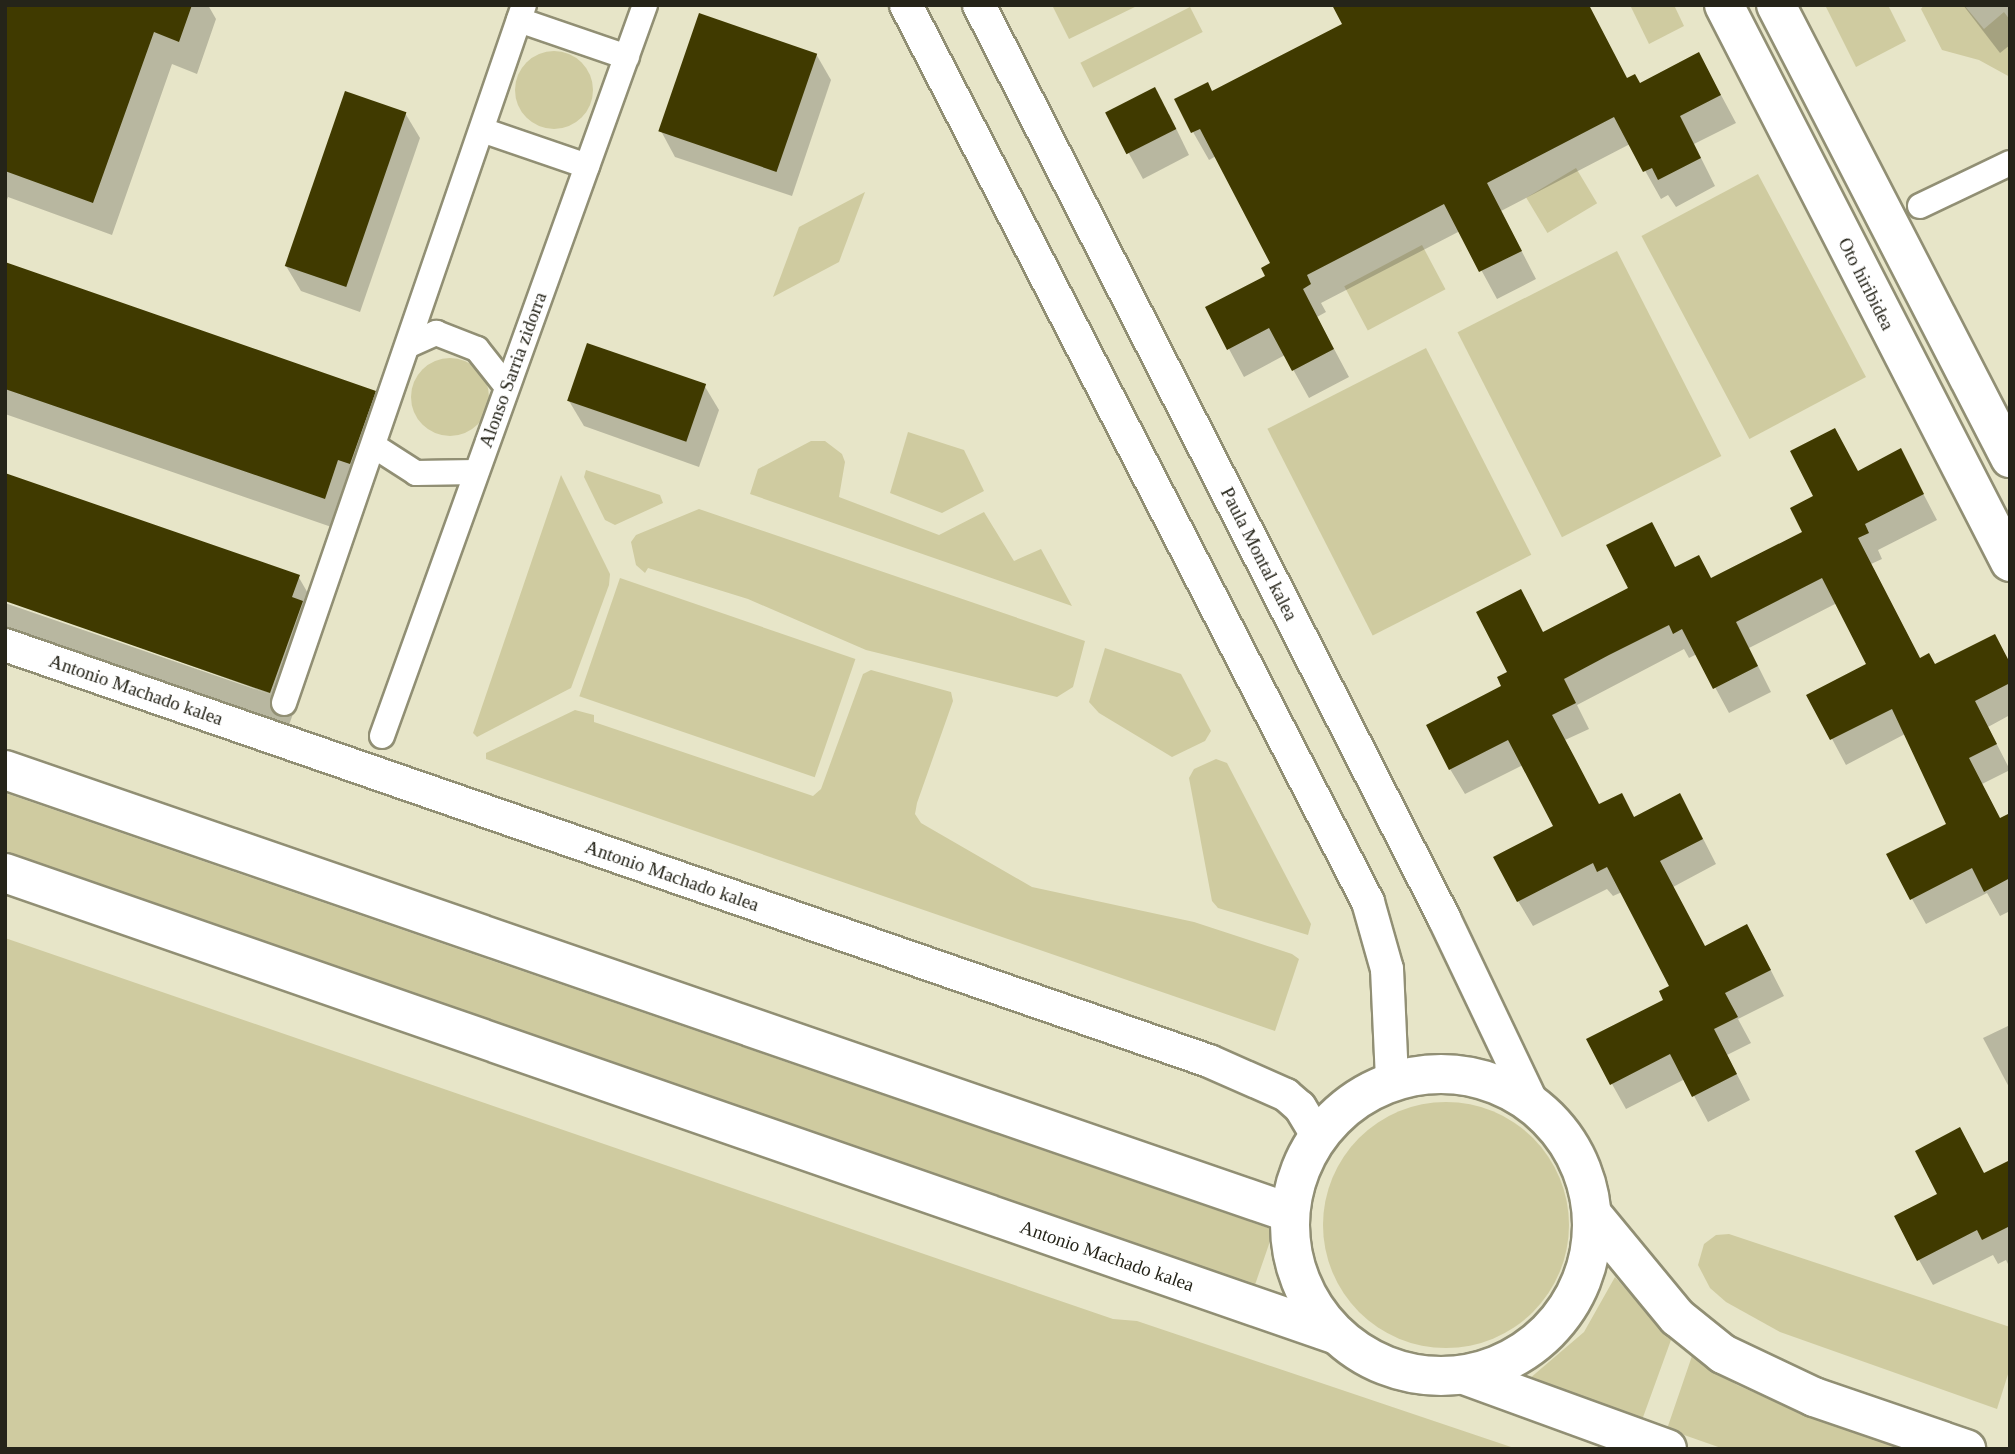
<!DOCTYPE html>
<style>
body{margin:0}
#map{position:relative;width:2015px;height:1454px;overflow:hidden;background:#e7e5c8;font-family:Georgia,serif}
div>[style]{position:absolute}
.green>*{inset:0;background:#cfcba0;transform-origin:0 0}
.round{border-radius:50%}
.shadow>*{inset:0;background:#0003}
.building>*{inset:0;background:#403a00;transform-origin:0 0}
.roads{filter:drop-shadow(2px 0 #918f74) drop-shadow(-2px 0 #918f74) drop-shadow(0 2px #918f74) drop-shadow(0 -2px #918f74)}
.pedestrian>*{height:24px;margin:-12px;padding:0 12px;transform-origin:12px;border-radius:12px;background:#fff}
.minor>*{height:32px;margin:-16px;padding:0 16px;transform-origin:16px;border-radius:16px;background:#fff}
.secondary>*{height:38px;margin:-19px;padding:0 19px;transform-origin:19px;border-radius:19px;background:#fff}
.secondary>.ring{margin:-19px;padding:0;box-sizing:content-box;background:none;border:38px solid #fff;border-radius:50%}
.primary>*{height:38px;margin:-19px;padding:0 19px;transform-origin:19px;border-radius:19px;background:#fff}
span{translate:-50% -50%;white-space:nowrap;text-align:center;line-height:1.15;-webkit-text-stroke:7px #fff;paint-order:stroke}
.street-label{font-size:19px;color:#252419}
.frame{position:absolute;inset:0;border:7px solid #252419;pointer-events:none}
</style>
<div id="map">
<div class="green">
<div style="clip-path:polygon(1052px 5px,1139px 5px,1069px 39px)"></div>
<div style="clip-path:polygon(1630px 5px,1674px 5px,1684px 26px,1649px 44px)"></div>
<div style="clip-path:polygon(1825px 5px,1888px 5px,1906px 41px,1856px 67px)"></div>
<div style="clip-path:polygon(1924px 5px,1964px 5px,1984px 29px,2004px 12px,2010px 20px,2010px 77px,1979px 60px,1942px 50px,1921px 9px)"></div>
<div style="left:1190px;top:7px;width:28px;height:123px;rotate:63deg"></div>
<div class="round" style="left:515px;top:51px;width:78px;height:78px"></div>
<div style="left:1576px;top:168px;width:41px;height:58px;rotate:59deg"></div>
<div style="left:1758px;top:174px;width:230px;height:132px;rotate:62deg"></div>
<div style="clip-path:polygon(865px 192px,839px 262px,773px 297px,799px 227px)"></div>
<div style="left:1422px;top:245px;width:50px;height:88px;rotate:62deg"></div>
<div style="left:1617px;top:251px;width:230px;height:179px;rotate:63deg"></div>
<div style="left:1426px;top:348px;width:232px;height:178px;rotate:63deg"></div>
<div class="round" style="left:411px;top:358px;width:78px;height:78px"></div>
<div style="clip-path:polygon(908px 432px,964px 450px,984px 491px,942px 513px,890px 493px)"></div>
<div style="clip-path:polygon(811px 441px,825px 441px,842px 454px,845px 462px,839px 497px,939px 535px,984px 512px,1014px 561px,1041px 549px,1072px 606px,750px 494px,758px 469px)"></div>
<div style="clip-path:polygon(586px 470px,660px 495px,663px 503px,615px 525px,605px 520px,584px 477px)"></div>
<div style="clip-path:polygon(561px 475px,610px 574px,609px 585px,571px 688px,477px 737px,473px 733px)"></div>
<div style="clip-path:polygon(699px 509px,1085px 641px,1073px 687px,1057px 697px,866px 650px,748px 599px,648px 568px,645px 573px,636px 565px,631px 542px,636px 535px)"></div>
<div style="left:620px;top:578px;width:249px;height:125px;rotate:19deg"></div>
<div style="clip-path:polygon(1105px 648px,1181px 674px,1211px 731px,1205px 741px,1172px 757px,1099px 713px,1089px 702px)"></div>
<div style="clip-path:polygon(871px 670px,951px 692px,953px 701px,917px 803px,915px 814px,921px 823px,1032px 887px,1194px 922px,1292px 954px,1299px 959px,1275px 1031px,486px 759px,486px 753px,575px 710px,594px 715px,594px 722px,813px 796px,821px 789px,863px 674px)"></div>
<div style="clip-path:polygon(1216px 759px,1227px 763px,1311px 924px,1308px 935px,1218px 908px,1212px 901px,1189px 778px,1194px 769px)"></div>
<div style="left:5px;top:793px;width:1342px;height:64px;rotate:19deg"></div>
<div style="clip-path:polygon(5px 938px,1113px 1319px,1137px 1321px,1517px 1449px,5px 1449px)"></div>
<div class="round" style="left:1323px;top:1102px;width:246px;height:246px"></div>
<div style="clip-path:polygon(1729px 1234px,2010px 1327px,2010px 1368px,1997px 1409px,1780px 1332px,1726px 1302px,1710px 1288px,1698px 1265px,1704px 1244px,1716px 1235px)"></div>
<div style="clip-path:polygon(1615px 1277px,1671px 1340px,1642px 1420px,1529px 1379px,1584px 1332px)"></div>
<div style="clip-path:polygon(1692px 1356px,1737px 1385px,1776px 1402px,1908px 1449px,1724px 1449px,1667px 1429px)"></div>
</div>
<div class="shadow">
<div style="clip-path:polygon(5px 5px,208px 5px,216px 19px,197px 74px,172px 64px,112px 235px,8px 197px,5px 205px)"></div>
<div style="clip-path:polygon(1963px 5px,2010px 5px,2010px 45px,2000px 53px)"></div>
<div style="clip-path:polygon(816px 54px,831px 80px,792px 196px,675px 157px,661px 131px)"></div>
<div style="clip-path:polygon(1699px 54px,1736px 123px,1694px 144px,1715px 186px,1676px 207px,1668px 195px,1661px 199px,1630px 144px,1501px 211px,1536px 279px,1497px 299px,1460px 231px,1321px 303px,1326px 312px,1317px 317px,1349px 377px,1309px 398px,1285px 355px,1244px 377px,1229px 349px,1272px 263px,1216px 156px,1209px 160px,1193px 132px,1212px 93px,1627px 80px,1640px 85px)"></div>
<div style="clip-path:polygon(405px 113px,420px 138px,360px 312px,301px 291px,286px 266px)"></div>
<div style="clip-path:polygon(1107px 114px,1169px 114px,1189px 155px,1143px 179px)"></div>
<div style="clip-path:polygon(5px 264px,374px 392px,393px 425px,369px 496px,357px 492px,343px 531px,5px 414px)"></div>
<div style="clip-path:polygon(704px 385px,719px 410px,699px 467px,584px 426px,569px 401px)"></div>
<div style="clip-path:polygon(1858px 472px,1914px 476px,1937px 520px,1878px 550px,1882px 559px,1871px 564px,1920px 659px,1935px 666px,2010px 663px,2010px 715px,1988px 727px,2010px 770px,1982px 784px,2000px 819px,2010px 815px,2010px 911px,2000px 916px,1987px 893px,1926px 924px,1912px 899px,1948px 825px,1905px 734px,1846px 765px,1809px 696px,1868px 665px,1837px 603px,1749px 648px,1771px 692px,1729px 713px,1697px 654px,1689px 658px,1684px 649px,1577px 705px,1589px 729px,1565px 740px,1599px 806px,1621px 795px,1635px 819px,1694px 821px,1716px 864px,1673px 887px,1705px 948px,1761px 951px,1784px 996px,1738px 1019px,1751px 1043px,1727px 1055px,1750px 1100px,1708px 1122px,1685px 1079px,1626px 1109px,1612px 1084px,1671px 987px,1622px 892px,1613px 896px,1607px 889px,1533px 926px,1518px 901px,1556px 827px,1523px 765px,1465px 794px,1450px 769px,1509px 673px,1544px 633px,1676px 569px,1712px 580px,1804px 533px)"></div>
<div style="clip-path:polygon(298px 576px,317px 609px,313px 622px,321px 636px,289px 725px,5px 627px,5px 603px,278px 697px,5px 599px)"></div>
<div style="clip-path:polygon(2010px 1025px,2010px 1089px,1983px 1038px)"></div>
<div style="clip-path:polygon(2010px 1167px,2010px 1268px,2006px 1260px,1998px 1264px,1993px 1255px,1933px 1285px,1919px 1260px,1984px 1175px)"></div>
</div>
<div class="building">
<div style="clip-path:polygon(5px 5px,192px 5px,179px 42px,154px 32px,93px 203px,5px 171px)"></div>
<div style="clip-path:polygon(1332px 5px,1589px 5px,1627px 78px,1635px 74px,1640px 83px,1699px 52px,1721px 95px,1680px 116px,1701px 158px,1658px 180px,1652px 168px,1643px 172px,1614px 117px,1487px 183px,1522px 251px,1479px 272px,1444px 204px,1307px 275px,1311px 284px,1303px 289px,1334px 349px,1292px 371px,1269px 328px,1227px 350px,1205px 307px,1265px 276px,1261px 268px,1270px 263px,1200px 129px,1191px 133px,1174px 99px,1208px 82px,1212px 91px,1342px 24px)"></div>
<div style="left:699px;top:13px;width:125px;height:125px;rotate:19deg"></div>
<div style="left:1155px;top:87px;width:47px;height:56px;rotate:63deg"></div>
<div style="left:345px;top:91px;width:65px;height:185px;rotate:19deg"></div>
<div style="clip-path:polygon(5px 262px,376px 391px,350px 464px,338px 460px,325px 499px,5px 389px)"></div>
<div style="left:587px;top:343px;width:126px;height:61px;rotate:19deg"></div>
<div style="clip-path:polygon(1835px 428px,1858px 471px,1901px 448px,1924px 494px,1865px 524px,1869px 533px,1858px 538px,1920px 658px,1929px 653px,1935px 664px,1995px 634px,2010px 663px,2010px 683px,1975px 701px,1997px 744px,1969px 758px,2000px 818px,2010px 813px,2010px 878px,1984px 892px,1972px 868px,1910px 900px,1886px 854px,1946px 824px,1892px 709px,1830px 740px,1806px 695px,1866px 664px,1822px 578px,1736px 622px,1758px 666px,1713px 689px,1682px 629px,1673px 634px,1669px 625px,1609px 655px,1564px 679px,1576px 703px,1552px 715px,1576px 760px,1599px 804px,1622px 793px,1634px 817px,1680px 793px,1703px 839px,1660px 861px,1705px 946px,1747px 924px,1771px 970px,1725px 993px,1738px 1017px,1714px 1029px,1737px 1074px,1692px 1097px,1670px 1054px,1610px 1085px,1586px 1039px,1663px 1000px,1659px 991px,1669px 986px,1607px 867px,1597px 872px,1593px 863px,1517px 902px,1493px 857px,1553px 826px,1508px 740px,1449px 770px,1426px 725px,1501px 686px,1497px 677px,1507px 672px,1476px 612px,1521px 589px,1543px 632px,1628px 588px,1606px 545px,1652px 522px,1675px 567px,1699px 555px,1711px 578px,1802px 532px,1790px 508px,1813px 496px,1790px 451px)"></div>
<div style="clip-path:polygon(5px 473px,300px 575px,292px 597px,303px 601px,270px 693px,5px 601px)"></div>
<div style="clip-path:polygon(1960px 1127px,1984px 1173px,2010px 1160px,2010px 1226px,1982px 1240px,1977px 1230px,1917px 1261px,1894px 1216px,1937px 1194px,1915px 1151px)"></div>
</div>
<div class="roads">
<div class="pedestrian">
<div style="left:519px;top:20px;width:114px;rotate:18.9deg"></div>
<div style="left:482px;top:130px;width:111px;rotate:18.9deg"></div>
<div style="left:1920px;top:206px;width:100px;rotate:-25.5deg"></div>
<div style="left:409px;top:345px;width:30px;rotate:-24deg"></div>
<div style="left:436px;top:333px;width:44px;rotate:21.3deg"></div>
<div style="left:477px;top:349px;width:48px;rotate:51.7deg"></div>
<div style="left:374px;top:446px;width:50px;rotate:32.7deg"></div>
<div style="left:416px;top:473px;width:60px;rotate:-1deg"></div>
<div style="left:284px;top:703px;width:738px;rotate:-71.03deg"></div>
<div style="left:382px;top:736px;width:777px;rotate:-70.21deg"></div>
</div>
<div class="minor">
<div style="left:906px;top:5px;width:1009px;rotate:62.75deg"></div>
<div style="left:1368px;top:902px;width:70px;rotate:74.2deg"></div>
<div style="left:1387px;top:969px;width:112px;rotate:87.4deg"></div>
<div style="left:979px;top:5px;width:1025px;rotate:63.01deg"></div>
<div style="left:1444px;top:918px;width:207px;rotate:64.5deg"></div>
<div style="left:5px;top:645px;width:1274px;rotate:19.06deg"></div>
<div style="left:1209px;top:1061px;width:84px;rotate:23.8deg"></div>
<div style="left:1286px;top:1095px;width:18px;rotate:41deg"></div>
<div style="left:1300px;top:1107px;width:35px;rotate:59deg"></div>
</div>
<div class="secondary">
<div style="left:5px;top:770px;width:1359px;rotate:19.02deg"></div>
<div style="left:5px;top:873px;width:1410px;rotate:19.13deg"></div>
<div class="ring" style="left:1290px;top:1074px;width:264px;height:264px"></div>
<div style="left:1592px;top:1214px;width:134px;rotate:50.5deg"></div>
<div style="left:1677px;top:1317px;width:59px;rotate:38.8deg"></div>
<div style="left:1723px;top:1354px;width:101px;rotate:25.3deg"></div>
<div style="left:1814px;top:1397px;width:161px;rotate:18.9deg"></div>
<div style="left:1464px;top:1375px;width:216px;rotate:20deg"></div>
</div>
<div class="primary">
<div style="left:1724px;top:5px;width:626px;rotate:62.82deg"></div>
<div style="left:1776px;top:5px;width:510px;rotate:62.68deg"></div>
</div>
</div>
<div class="street-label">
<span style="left:1866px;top:284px;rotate:63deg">Oto hiribidea</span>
<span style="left:513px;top:370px;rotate:-70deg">Alonso Sarria zidorra</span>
<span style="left:1259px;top:554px;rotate:63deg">Paula Montal kalea</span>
<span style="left:136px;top:690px;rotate:19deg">Antonio Machado kalea</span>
<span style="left:672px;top:876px;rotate:19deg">Antonio Machado kalea</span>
<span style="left:1107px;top:1256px;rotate:19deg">Antonio Machado kalea</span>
</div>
<div class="frame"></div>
</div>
